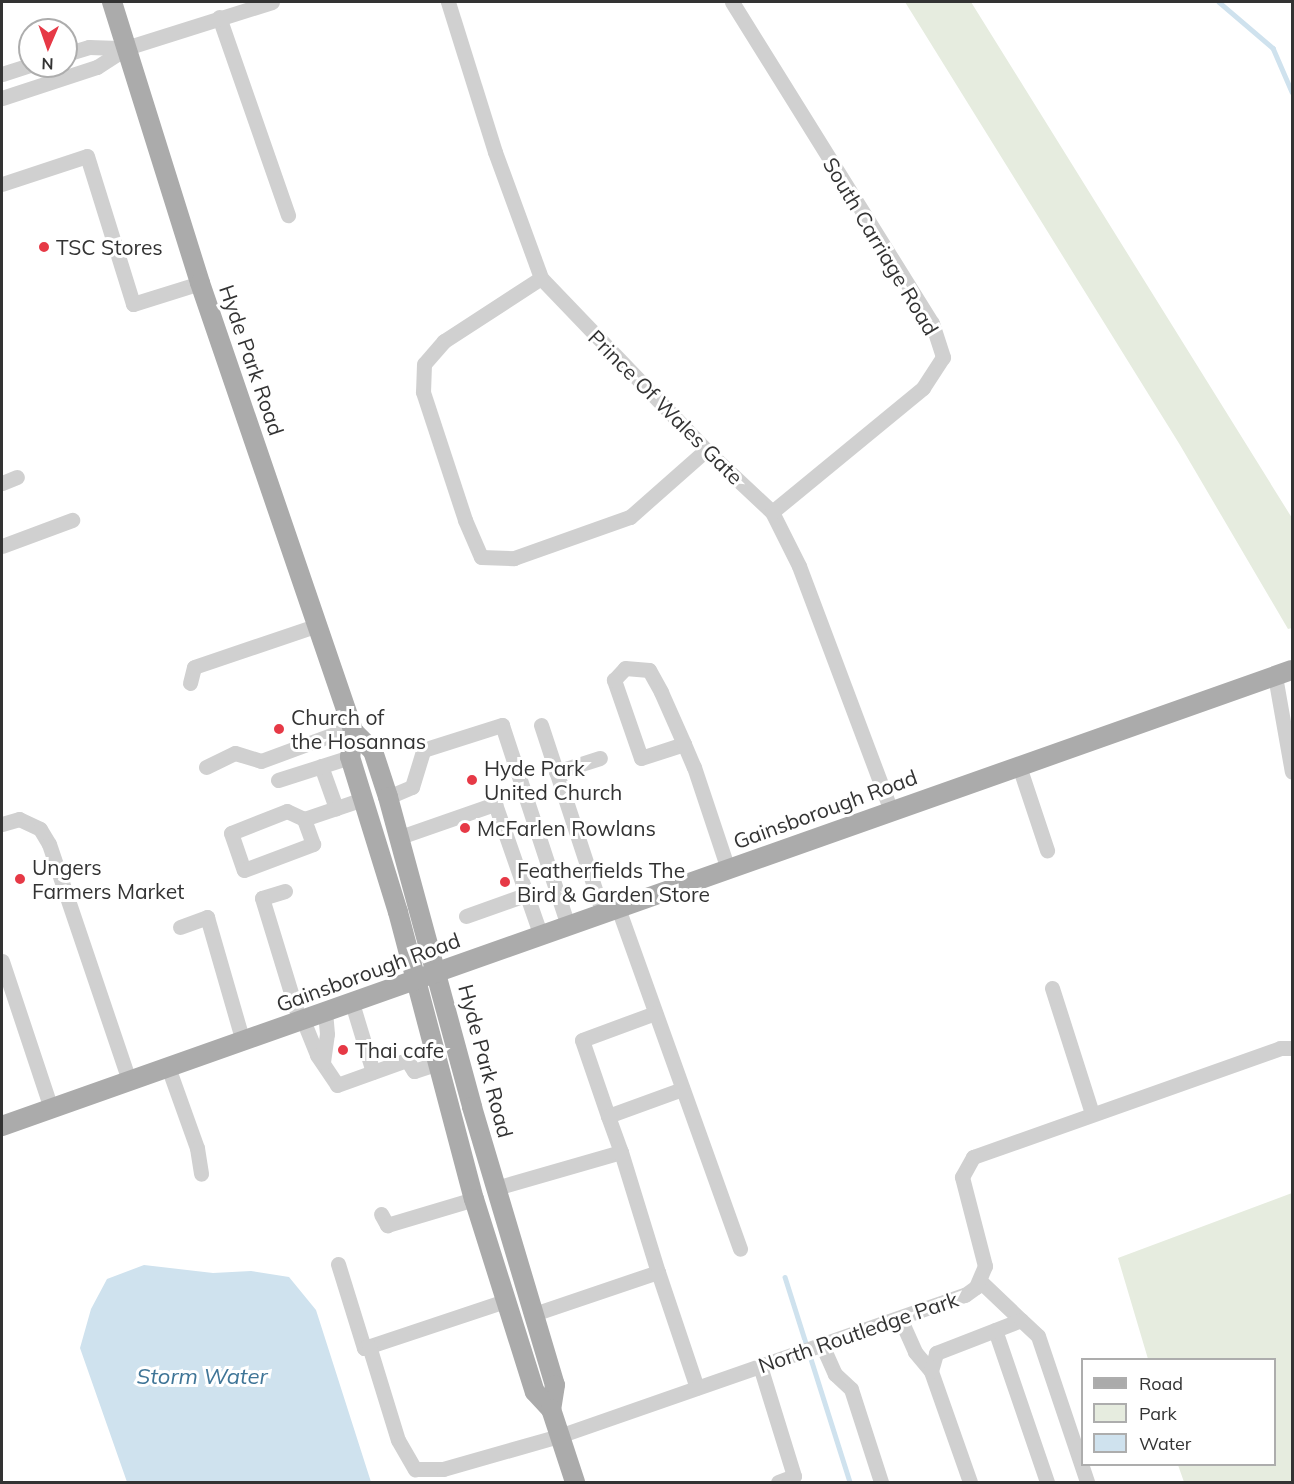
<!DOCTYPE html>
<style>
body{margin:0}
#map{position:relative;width:1294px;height:1484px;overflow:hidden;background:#fff;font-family:Mulish,sans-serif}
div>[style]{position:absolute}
.green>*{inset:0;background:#e6ecdf}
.water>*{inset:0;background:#cfe2ee}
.stream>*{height:4.5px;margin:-2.25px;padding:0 2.25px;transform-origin:2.25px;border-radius:2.25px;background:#cfe2ee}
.minor>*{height:15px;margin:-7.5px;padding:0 7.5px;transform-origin:7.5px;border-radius:7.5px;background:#d0d0d0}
.major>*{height:20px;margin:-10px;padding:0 10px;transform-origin:10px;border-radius:10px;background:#ababab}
.dots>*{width:16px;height:16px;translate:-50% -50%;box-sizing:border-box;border:3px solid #fff;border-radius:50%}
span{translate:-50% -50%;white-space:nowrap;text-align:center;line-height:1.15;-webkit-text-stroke:6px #fff;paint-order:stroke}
.street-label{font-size:21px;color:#333}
.poi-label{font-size:21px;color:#333}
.left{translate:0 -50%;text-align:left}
.water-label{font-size:22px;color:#3f7597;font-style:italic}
.frame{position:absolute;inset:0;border:3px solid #333;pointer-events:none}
.legend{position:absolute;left:1081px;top:1358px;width:195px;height:108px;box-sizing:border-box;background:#fff;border:2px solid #adadad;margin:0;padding:8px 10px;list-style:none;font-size:18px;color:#333}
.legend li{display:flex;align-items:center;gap:12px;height:30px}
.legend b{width:30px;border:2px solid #adadad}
.north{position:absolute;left:18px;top:18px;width:60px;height:60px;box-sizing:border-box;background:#fff;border:2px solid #adadad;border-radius:50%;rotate:182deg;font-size:16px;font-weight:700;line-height:24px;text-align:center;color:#333}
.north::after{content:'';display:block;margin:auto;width:21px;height:27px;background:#e63946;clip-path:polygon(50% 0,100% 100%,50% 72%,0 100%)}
</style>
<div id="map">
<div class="green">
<div style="clip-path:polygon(905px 2px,971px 2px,1292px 518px,1292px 628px,1288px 629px,1180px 445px)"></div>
<div style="clip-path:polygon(1292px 1193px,1292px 1482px,1184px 1482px,1178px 1465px,1274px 1464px,1274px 1360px,1148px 1359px,1118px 1258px)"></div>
</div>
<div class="water">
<div style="clip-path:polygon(144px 1265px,213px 1273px,251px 1271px,289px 1277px,316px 1310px,371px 1482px,127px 1482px,80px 1348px,91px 1309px,107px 1279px)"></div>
</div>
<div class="stream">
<div style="left:1219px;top:2px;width:71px;rotate:40.4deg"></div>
<div style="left:1273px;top:48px;width:48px;rotate:66.6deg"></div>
<div style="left:785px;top:1277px;width:215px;rotate:72.4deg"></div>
</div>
<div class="minor">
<div style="left:448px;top:2px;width:157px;rotate:72.6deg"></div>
<div style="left:495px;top:152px;width:134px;rotate:69.9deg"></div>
<div style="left:541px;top:278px;width:238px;rotate:46.2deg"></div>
<div style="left:706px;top:450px;width:91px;rotate:43.2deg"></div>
<div style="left:772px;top:512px;width:60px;rotate:63.4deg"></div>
<div style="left:799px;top:566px;width:262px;rotate:69.4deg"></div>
<div style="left:732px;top:2px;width:378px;rotate:58.1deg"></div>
<div style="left:932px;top:323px;width:36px;rotate:72deg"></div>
<div style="left:943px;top:357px;width:37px;rotate:123deg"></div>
<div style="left:923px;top:388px;width:195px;rotate:140.6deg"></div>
<div style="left:219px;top:17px;width:210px;rotate:70.8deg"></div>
<div style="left:66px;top:54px;width:24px;rotate:-17deg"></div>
<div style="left:89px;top:47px;width:37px;rotate:2deg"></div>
<div style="left:2px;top:74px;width:29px;rotate:-18deg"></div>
<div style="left:2px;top:98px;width:100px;rotate:-18.1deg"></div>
<div style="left:97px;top:67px;width:35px;rotate:-33deg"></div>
<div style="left:126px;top:48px;width:153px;rotate:-17.5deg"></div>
<div style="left:2px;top:184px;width:89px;rotate:-18.2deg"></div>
<div style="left:87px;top:156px;width:155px;rotate:72.7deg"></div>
<div style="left:133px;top:304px;width:70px;rotate:-17.4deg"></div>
<div style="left:541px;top:278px;width:116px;rotate:147deg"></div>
<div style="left:444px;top:341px;width:30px;rotate:131deg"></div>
<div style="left:424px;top:364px;width:28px;rotate:92deg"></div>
<div style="left:423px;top:392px;width:135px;rotate:71.8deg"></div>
<div style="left:465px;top:520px;width:40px;rotate:66.6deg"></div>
<div style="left:481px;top:557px;width:33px;rotate:2deg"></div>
<div style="left:514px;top:558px;width:123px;rotate:-19.5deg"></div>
<div style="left:630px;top:517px;width:101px;rotate:-41.4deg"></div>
<div style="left:2px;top:483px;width:16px;rotate:-22deg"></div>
<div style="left:2px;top:546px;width:75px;rotate:-20.4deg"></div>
<div style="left:1275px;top:676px;width:97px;rotate:80deg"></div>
<div style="left:190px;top:683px;width:16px;rotate:-76deg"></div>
<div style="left:194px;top:667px;width:131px;rotate:-18.7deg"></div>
<div style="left:541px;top:725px;width:199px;rotate:71.8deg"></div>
<div style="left:684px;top:744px;width:45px;rotate:162deg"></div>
<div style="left:641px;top:758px;width:83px;rotate:-109.1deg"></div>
<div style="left:614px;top:680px;width:16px;rotate:-47deg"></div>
<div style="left:625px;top:668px;width:24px;rotate:5deg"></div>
<div style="left:649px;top:670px;width:25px;rotate:61deg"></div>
<div style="left:661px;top:692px;width:57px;rotate:66.1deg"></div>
<div style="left:684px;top:744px;width:25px;rotate:67deg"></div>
<div style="left:694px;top:767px;width:108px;rotate:71.6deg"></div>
<div style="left:321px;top:766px;width:45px;rotate:70.3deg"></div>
<div style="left:1019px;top:766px;width:89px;rotate:71.6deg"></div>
<div style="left:206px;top:767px;width:32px;rotate:-26deg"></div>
<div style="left:235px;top:753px;width:27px;rotate:17deg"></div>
<div style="left:261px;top:761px;width:98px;rotate:-20.3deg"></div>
<div style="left:556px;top:772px;width:46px;rotate:-17.7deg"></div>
<div style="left:278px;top:780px;width:76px;rotate:-17.7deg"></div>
<div style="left:388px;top:797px;width:26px;rotate:-23deg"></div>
<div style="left:412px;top:787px;width:39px;rotate:-73deg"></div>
<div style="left:423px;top:750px;width:83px;rotate:-17.6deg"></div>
<div style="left:502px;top:725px;width:212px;rotate:71.8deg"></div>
<div style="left:304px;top:819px;width:19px;rotate:-155deg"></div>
<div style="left:287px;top:811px;width:60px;rotate:158.6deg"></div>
<div style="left:231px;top:833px;width:39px;rotate:71deg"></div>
<div style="left:244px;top:870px;width:74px;rotate:-20.6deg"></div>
<div style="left:313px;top:844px;width:27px;rotate:-110deg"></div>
<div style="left:304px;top:819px;width:62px;rotate:-18.7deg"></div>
<div style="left:2px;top:824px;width:18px;rotate:-16deg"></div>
<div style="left:19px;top:819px;width:23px;rotate:25deg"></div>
<div style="left:40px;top:829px;width:17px;rotate:59deg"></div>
<div style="left:49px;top:844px;width:249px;rotate:71.3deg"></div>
<div style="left:400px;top:837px;width:101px;rotate:-19.2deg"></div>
<div style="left:495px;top:804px;width:140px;rotate:70.8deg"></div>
<div style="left:285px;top:891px;width:24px;rotate:163deg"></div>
<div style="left:262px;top:898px;width:130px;rotate:73deg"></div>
<div style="left:618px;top:908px;width:362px;rotate:70.3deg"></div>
<div style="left:466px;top:916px;width:63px;rotate:-19.6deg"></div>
<div style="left:180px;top:927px;width:29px;rotate:-20deg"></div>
<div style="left:207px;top:917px;width:130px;rotate:73.9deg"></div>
<div style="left:2px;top:961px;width:155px;rotate:71.6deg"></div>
<div style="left:1052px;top:988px;width:131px;rotate:72.3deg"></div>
<div style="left:352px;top:1003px;width:72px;rotate:73.1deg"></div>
<div style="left:303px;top:1020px;width:38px;rotate:68deg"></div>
<div style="left:317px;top:1055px;width:36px;rotate:56deg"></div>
<div style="left:337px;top:1085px;width:74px;rotate:-19.7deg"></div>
<div style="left:407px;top:1060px;width:13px;rotate:58deg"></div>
<div style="left:414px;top:1071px;width:23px;rotate:-18deg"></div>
<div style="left:323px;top:1062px;width:28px;rotate:-82deg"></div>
<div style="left:327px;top:1034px;width:21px;rotate:-95deg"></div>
<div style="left:168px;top:1067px;width:86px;rotate:70.3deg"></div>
<div style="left:197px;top:1148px;width:26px;rotate:81deg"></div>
<div style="left:608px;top:1116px;width:80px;rotate:-108.9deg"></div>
<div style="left:582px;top:1040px;width:78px;rotate:-20.3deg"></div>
<div style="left:621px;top:1152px;width:38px;rotate:-110deg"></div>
<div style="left:608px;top:1116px;width:79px;rotate:-20deg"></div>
<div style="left:496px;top:1188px;width:130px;rotate:-16.1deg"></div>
<div style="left:621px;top:1152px;width:126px;rotate:72.9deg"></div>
<div style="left:658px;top:1272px;width:131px;rotate:161.3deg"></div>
<div style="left:381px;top:1214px;width:13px;rotate:61deg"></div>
<div style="left:387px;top:1225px;width:91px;rotate:-16.6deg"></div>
<div style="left:338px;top:1264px;width:88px;rotate:72.8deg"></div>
<div style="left:364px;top:1348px;width:149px;rotate:-18.4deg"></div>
<div style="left:658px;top:1272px;width:122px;rotate:71.4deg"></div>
<div style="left:980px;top:1281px;width:57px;rotate:43.6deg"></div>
<div style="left:900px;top:1318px;width:37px;rotate:66deg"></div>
<div style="left:915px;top:1352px;width:25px;rotate:50deg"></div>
<div style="left:995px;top:1330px;width:161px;rotate:71.1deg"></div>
<div style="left:822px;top:1345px;width:32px;rotate:66deg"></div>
<div style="left:835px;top:1374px;width:22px;rotate:43deg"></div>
<div style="left:851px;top:1389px;width:98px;rotate:72.1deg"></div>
<div style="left:369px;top:1346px;width:98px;rotate:72.9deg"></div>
<div style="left:398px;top:1440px;width:34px;rotate:60deg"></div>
<div style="left:415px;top:1469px;width:28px"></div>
<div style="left:443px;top:1469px;width:121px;rotate:-15.9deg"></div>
<div style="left:559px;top:1436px;width:430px;rotate:-19.2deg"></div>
<div style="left:965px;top:1295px;width:14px;rotate:-36deg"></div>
<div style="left:976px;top:1287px;width:23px;rotate:-67deg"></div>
<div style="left:985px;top:1266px;width:92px;rotate:-104.5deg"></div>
<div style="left:962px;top:1177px;width:23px;rotate:-61deg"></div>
<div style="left:973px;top:1157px;width:326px;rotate:-19.5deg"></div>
<div style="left:1280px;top:1048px;width:12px"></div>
<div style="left:760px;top:1366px;width:115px;rotate:72.8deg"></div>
<div style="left:794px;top:1476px;width:17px;rotate:159deg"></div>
<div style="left:970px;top:1482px;width:118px;rotate:-109.4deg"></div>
<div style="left:931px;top:1371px;width:19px;rotate:-74deg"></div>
<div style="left:936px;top:1353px;width:91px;rotate:-21.2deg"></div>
<div style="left:1021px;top:1320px;width:23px;rotate:43deg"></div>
<div style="left:1038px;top:1336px;width:154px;rotate:71.4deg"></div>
</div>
<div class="major">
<div style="left:112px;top:2px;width:294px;rotate:72.6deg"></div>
<div style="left:200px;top:283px;width:475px;rotate:71.1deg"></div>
<div style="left:354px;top:732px;width:27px;rotate:45deg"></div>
<div style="left:373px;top:751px;width:48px;rotate:71.9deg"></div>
<div style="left:388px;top:797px;width:321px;rotate:74.8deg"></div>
<div style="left:472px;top:1107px;width:290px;rotate:73.4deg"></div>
<div style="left:555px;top:1385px;width:24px;rotate:99deg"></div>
<div style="left:354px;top:732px;width:25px;rotate:99deg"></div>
<div style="left:350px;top:757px;width:162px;rotate:72.8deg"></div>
<div style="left:398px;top:912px;width:297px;rotate:75.2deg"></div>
<div style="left:474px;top:1199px;width:202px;rotate:72.5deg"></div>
<div style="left:535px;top:1392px;width:23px;rotate:47deg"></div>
<div style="left:551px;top:1409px;width:77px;rotate:71.8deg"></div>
<div style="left:2px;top:1126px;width:1368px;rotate:-19.47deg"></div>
</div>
<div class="dots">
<div style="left:44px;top:247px;background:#e63946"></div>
<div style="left:279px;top:729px;background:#e63946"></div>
<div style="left:472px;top:780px;background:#e63946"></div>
<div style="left:465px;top:828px;background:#e63946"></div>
<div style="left:20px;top:879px;background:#e63946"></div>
<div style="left:505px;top:882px;background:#e63946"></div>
<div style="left:343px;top:1050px;background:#e63946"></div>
</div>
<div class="street-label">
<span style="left:881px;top:246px;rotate:59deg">South Carriage Road</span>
<span style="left:252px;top:360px;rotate:71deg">Hyde Park Road</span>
<span style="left:666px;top:407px;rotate:45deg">Prince Of Wales Gate</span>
<span style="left:825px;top:809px;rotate:-20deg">Gainsborough Road</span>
<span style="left:368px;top:972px;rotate:-20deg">Gainsborough Road</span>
<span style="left:486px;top:1061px;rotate:75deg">Hyde Park Road</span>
<span style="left:858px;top:1332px;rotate:-19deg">North Routledge Park</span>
</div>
<div class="poi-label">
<span class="left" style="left:56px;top:247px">TSC Stores</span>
<span class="left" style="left:291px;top:729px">Church of<br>the Hosannas</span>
<span class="left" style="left:484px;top:780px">Hyde Park<br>United Church</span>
<span class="left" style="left:477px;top:828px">McFarlen Rowlans</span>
<span class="left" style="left:32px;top:879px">Ungers<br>Farmers Market</span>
<span class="left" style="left:517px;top:882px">Featherfields The<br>Bird &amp; Garden Store</span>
<span class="left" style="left:355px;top:1050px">Thai cafe</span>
</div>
<div class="water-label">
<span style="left:202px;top:1377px">Storm Water</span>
</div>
<div class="frame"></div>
<ul class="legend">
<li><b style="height:8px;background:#ababab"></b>Road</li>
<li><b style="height:16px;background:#e6ecdf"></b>Park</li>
<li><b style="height:16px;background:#cfe2ee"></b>Water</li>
</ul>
<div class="north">N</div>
</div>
